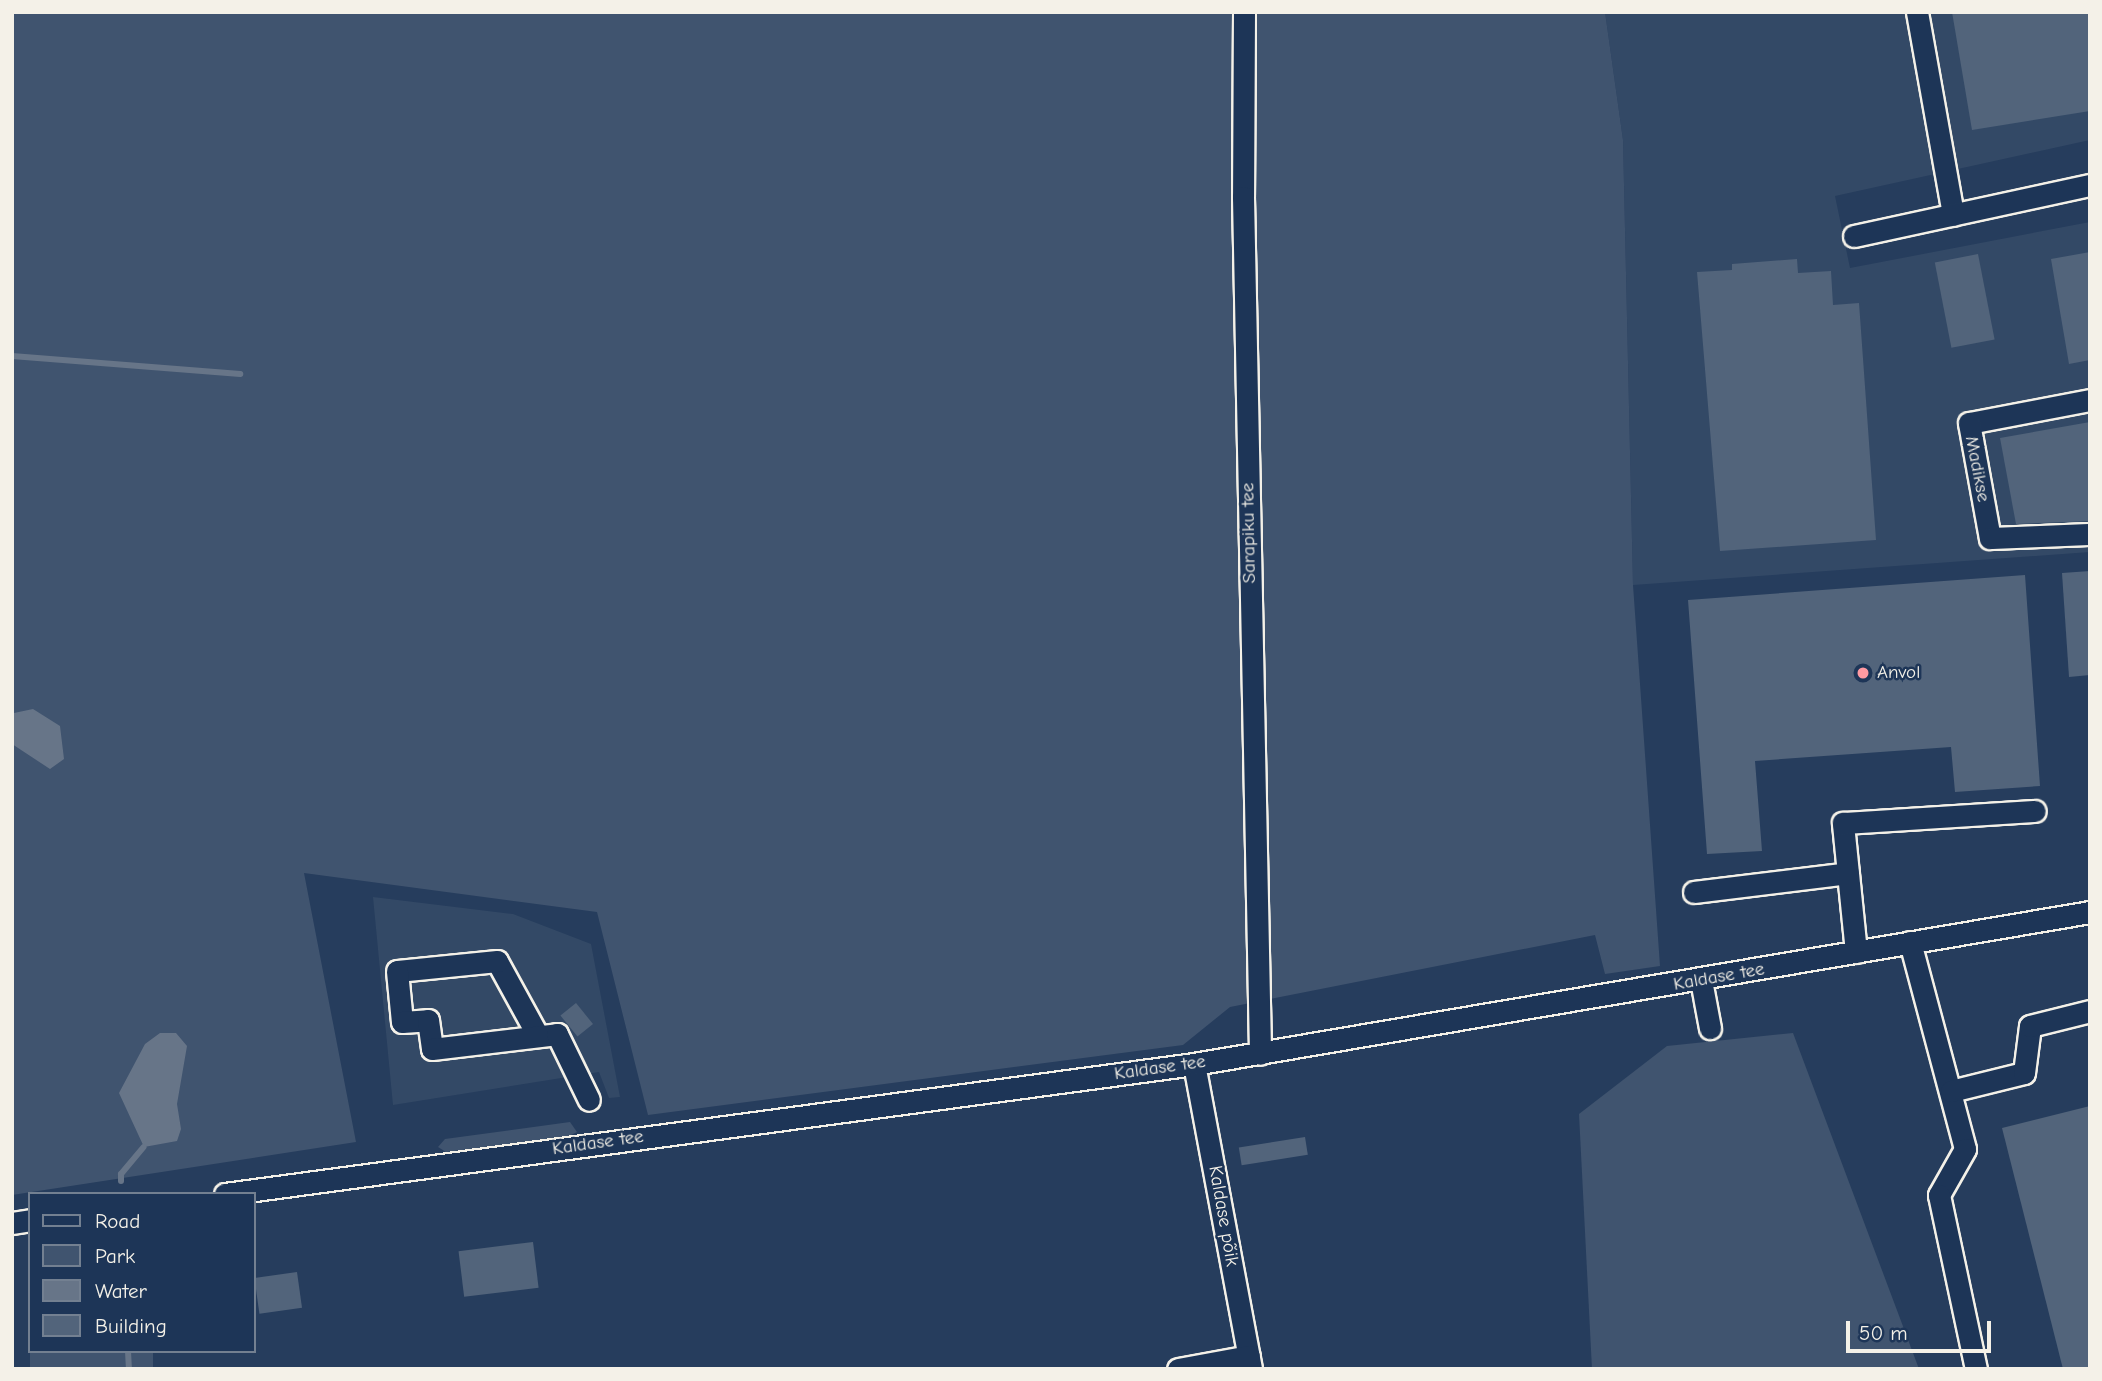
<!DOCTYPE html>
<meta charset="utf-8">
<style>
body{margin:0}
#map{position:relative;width:2102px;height:1381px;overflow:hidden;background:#263d5d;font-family:"Comic Neue",sans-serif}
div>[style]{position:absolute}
.built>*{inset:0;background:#334966}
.green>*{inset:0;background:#40546f;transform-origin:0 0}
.water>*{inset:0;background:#677588}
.stream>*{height:6px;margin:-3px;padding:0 3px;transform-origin:3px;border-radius:3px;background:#677588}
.building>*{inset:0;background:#52647b;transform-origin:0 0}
.roads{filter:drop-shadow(2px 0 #f4f1e8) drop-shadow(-2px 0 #f4f1e8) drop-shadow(0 2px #f4f1e8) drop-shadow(0 -2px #f4f1e8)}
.minor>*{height:21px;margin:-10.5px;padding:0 10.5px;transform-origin:10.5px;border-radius:10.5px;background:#1d3557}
.dots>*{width:19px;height:19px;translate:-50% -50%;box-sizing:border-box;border:4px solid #1d3557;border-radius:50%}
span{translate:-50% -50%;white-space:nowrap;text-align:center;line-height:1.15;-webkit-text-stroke:5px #1d3557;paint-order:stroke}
.street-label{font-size:19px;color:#f4f1e8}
.poi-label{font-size:19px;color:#f4f1e8}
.left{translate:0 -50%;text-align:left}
.frame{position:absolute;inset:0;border:14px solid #f4f1e8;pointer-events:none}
.legend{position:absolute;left:28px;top:1192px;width:228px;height:161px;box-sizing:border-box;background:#1d3557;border:2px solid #738091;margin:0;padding:9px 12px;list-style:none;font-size:21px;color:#f4f1e8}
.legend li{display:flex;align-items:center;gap:14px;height:35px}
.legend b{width:35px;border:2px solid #738091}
.scale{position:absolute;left:1846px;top:1321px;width:145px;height:32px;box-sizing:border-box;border:4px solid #f4f1e8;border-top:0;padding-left:9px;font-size:21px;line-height:24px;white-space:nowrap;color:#f4f1e8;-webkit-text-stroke:5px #1d3557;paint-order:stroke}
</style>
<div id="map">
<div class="built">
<div style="clip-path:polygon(1605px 12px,2090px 12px,2090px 140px,1835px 196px,1850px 268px,2090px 222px,2090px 552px,1633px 585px,1623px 140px)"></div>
<div style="clip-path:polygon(373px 897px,513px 914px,591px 944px,620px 1097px,609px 1098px,599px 1072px,393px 1105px)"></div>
</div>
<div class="green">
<div style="clip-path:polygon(12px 12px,1605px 12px,1623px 140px,1633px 585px,1660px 966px,1605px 974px,1595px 935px,1230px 1007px,1183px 1045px,648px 1115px,597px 912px,304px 873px,356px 1142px,12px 1195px)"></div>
<div style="clip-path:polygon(1793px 1033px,1919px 1369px,1592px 1369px,1579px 1114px,1667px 1046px)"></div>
<div style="clip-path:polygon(570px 1122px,577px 1132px,565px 1138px,446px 1152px,438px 1147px,445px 1139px)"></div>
<div style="left:30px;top:1351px;width:123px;height:18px"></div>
</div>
<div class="water">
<div style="clip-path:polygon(12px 708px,14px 713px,33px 709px,60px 726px,64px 759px,50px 769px,12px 744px)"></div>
<div style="clip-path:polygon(160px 1033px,176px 1033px,187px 1046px,177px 1104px,181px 1129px,177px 1141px,144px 1147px,119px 1093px,145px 1044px)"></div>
</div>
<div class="stream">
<div style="left:12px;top:356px;width:229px;rotate:4.5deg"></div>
<div style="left:121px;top:1181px;width:7px;rotate:-90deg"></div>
<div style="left:121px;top:1174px;width:35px;rotate:-50deg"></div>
<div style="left:128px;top:1351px;width:18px;rotate:87deg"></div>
</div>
<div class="building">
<div style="clip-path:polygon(1952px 12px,2090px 12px,2090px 111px,1972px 130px)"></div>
<div style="clip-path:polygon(2090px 252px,2090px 360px,2069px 364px,2051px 259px)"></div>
<div style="left:1978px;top:254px;width:87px;height:44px;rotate:79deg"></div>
<div style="clip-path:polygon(1797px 259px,1798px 273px,1831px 271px,1833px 305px,1859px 303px,1876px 540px,1720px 551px,1697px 272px,1732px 270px,1732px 264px)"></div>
<div style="clip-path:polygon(2090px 422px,2090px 521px,2016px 524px,2000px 438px)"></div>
<div style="clip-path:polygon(2090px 571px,2090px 675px,2069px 677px,2062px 573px)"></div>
<div style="clip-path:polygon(2025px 575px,2040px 786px,1955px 792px,1951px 747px,1755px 761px,1762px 851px,1707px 854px,1688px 600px)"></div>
<div style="left:576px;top:1003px;width:27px;height:20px;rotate:51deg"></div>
<div style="clip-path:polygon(2090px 1106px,2090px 1369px,2063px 1369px,2002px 1128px)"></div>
<div style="left:1305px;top:1137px;width:18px;height:67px;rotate:81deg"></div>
<div style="left:533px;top:1242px;width:46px;height:75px;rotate:83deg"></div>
<div style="left:297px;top:1272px;width:36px;height:43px;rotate:82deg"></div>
</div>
<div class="roads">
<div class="minor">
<div style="left:1244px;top:12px;width:185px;rotate:90.3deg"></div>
<div style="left:1243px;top:197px;width:857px;rotate:88.86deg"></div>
<div style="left:1917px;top:12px;width:206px;rotate:79.9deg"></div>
<div style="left:1854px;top:236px;width:241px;rotate:-12.2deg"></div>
<div style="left:2090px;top:400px;width:123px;rotate:169.2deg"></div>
<div style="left:1969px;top:423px;width:117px;rotate:79.7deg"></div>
<div style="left:1990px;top:538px;width:100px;rotate:-2.3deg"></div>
<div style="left:1694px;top:892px;width:155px;rotate:-7deg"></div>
<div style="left:1910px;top:942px;width:214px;rotate:75.1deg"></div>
<div style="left:1965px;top:1149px;width:53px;rotate:119.5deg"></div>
<div style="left:1939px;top:1195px;width:178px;rotate:78deg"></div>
<div style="left:1856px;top:952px;width:130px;rotate:-95.8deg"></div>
<div style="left:1843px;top:823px;width:192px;rotate:-3.6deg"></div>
<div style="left:1701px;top:980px;width:49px;rotate:79.4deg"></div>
<div style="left:538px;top:1036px;width:85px;rotate:-118.7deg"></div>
<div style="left:497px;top:961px;width:100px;rotate:174.3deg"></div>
<div style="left:397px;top:971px;width:51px;rotate:84.4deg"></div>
<div style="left:402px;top:1022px;width:26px;rotate:-4deg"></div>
<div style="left:428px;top:1020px;width:29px;rotate:82deg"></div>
<div style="left:432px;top:1049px;width:126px;rotate:-6.8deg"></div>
<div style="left:557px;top:1034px;width:73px;rotate:64.1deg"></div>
<div style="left:1194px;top:1064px;width:310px;rotate:79.4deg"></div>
<div style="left:1951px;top:1091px;width:75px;rotate:-13.9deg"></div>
<div style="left:2024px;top:1073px;width:47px;rotate:-82.7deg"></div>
<div style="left:2030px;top:1026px;width:62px;rotate:-14deg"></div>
<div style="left:225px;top:1194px;width:978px;rotate:-7.64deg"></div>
<div style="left:1194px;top:1064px;width:909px;rotate:-9.63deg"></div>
<div style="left:12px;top:1223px;width:18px;rotate:-9deg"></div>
<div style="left:1178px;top:1369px;width:72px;rotate:-10.4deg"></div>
</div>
</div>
<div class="dots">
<div style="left:1863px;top:673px;background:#ff9aa2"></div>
</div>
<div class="street-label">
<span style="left:1977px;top:469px;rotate:79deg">Madikse</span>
<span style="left:1249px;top:533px;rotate:-91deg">Sarapiku tee</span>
<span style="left:1719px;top:977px;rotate:-10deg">Kaldase tee</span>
<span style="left:1160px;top:1068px;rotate:-8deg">Kaldase tee</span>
<span style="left:598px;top:1143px;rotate:-8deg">Kaldase tee</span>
<span style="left:1223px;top:1216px;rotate:80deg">Kaldase põik</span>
</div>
<div class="poi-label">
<span class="left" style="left:1877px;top:673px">Anvol</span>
</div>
<div class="frame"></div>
<ul class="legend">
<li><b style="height:9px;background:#1d3557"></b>Road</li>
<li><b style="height:19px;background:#40546f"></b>Park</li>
<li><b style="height:19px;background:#677588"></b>Water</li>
<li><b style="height:19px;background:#52647b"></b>Building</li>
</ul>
<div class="scale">50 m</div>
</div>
